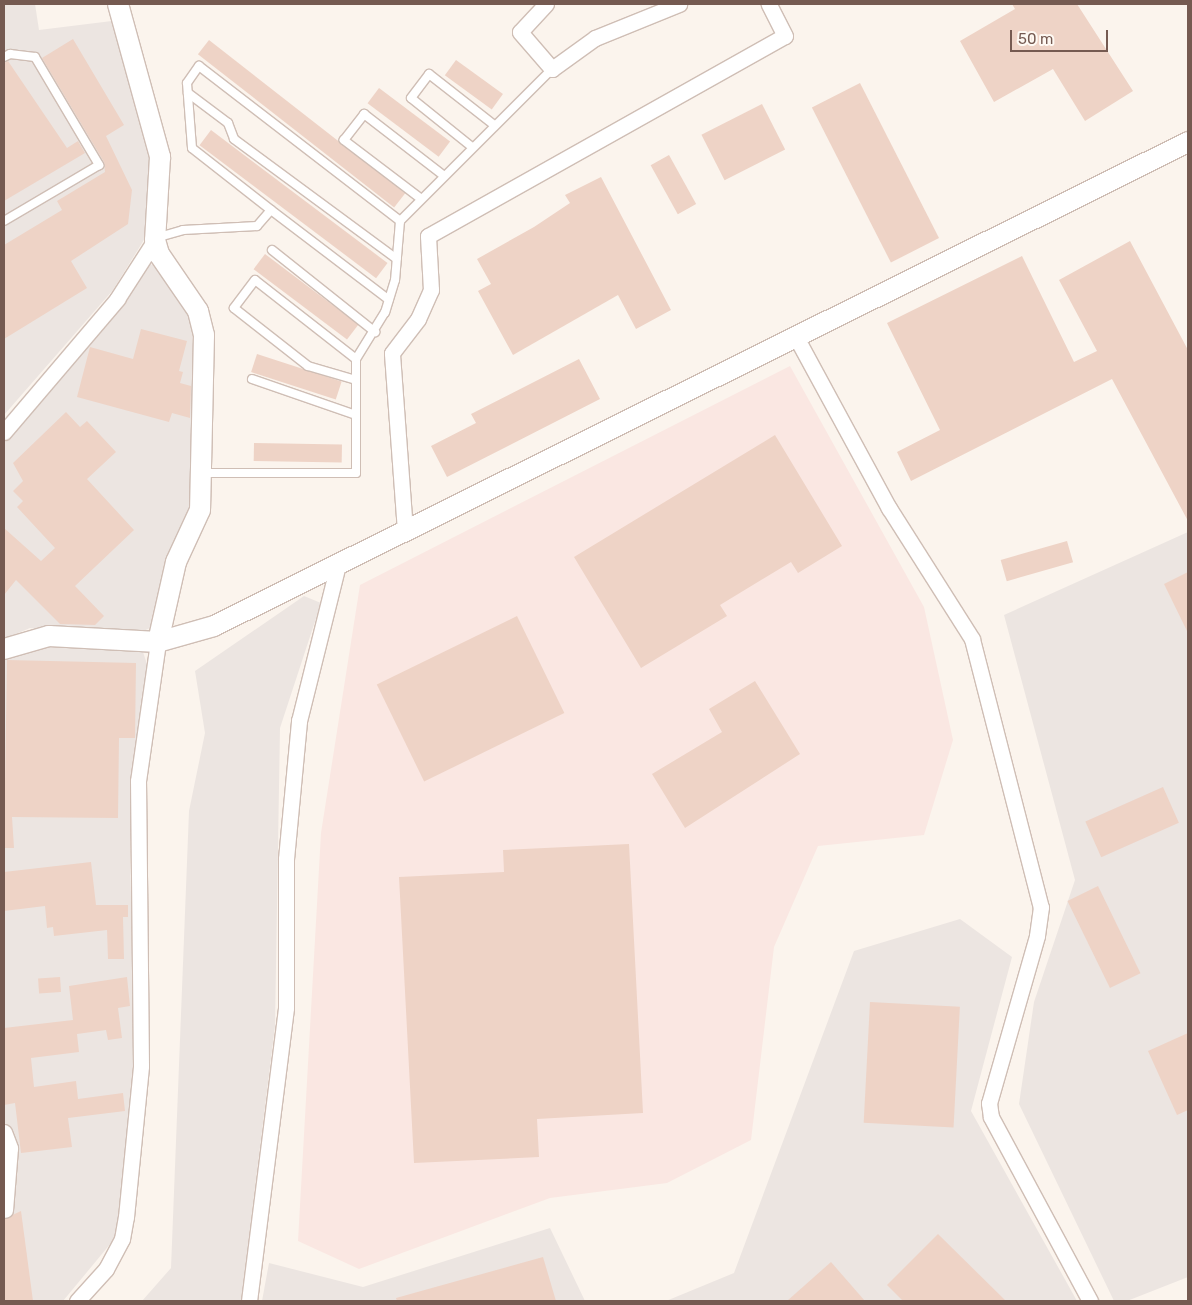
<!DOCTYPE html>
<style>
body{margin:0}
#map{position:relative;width:1192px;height:1305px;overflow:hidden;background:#fbf4ed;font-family:Rubik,sans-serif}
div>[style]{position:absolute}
.commercial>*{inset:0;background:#fae7e2}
.industrial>*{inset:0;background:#ece5e1}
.building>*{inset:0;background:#eed3c6;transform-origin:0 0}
.roads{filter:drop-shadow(1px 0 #cfbeb5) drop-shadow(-1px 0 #cfbeb5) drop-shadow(0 1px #cfbeb5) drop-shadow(0 -1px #cfbeb5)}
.service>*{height:8px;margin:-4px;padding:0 4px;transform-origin:4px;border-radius:4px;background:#fff}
.minor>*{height:15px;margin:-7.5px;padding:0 7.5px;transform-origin:7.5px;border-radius:7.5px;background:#fff}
.tertiary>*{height:20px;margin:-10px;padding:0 10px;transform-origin:10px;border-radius:10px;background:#fff}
span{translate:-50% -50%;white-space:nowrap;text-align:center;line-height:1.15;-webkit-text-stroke:4px #fef9f3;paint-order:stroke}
.frame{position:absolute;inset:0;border:5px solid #755a51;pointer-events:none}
.scale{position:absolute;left:1010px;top:30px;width:98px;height:22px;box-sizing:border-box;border:2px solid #755a51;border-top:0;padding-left:6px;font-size:15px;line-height:18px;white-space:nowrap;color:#755a51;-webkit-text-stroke:4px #fef9f3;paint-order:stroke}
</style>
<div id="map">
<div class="commercial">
<div style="clip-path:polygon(790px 366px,924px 607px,953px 740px,924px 835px,818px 846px,774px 947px,751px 1140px,667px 1183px,550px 1198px,359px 1269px,298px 1241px,321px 833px,360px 585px)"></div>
</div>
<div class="industrial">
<div style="clip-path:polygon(4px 4px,35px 4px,39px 30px,120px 20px,154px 153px,147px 235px,113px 290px,4px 415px)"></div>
<div style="clip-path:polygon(149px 264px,157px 266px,190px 311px,197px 342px,195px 505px,164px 565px,152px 627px,133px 636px,30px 628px,4px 639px,4px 443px)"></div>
<div style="clip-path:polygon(1188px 532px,1188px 1277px,1127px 1301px,1114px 1301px,1019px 1104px,1034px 1002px,1075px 880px,1004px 615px)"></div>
<div style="clip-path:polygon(304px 596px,321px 603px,280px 728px,275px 1026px,241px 1301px,142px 1301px,171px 1268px,189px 811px,205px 733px,195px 671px)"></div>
<div style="clip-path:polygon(31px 646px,143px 652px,147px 664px,130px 840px,134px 1069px,116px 1237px,63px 1301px,4px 1301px,4px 660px)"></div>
<div style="clip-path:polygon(960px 919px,1012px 957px,971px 1111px,1077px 1301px,666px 1301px,734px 1273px,854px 951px)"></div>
<div style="clip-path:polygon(550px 1228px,585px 1301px,262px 1301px,269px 1263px,363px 1287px)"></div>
</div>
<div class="building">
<div style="clip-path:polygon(1012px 4px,1077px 4px,1133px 91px,1085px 121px,1053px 69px,994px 102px,960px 41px,1015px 9px)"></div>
<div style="clip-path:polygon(73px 39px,124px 125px,106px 136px,132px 190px,128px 224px,71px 261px,87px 288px,4px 339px,4px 245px,62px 210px,57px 201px,105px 172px,104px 162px,42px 58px)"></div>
<div style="left:209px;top:40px;width:249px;height:18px;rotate:38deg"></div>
<div style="left:456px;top:60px;width:58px;height:19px;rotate:36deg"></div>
<div style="clip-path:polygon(8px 61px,67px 148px,78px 141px,85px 153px,4px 201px,4px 63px)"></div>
<div style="left:860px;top:83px;width:174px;height:54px;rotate:63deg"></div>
<div style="left:379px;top:88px;width:89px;height:19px;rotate:37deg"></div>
<div style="left:762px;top:104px;width:51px;height:68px;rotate:63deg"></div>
<div style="left:211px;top:130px;width:221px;height:19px;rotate:37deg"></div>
<div style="left:669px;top:155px;width:56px;height:21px;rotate:61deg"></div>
<div style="clip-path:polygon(601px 177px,671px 310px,636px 329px,618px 295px,513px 355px,478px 291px,491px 284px,477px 259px,534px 227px,570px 203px,565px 195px)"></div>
<div style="clip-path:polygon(1130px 241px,1188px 350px,1188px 521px,1112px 379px,911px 481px,897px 452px,940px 430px,887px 323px,1022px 256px,1074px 362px,1097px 351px,1059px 280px)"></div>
<div style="left:265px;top:254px;width:117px;height:19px;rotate:37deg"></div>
<div style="clip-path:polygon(141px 329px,187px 341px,179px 371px,183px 372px,180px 383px,191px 386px,190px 418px,172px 413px,169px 422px,77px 397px,90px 347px,133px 359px)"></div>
<div style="left:257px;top:354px;width:89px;height:19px;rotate:18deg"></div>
<div style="clip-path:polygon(579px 359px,600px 399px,447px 477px,431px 446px,476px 423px,471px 414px)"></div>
<div style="clip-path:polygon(66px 412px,80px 427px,87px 421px,116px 452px,87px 479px,134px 530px,75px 586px,104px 616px,95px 625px,60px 624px,16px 580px,4px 595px,4px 528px,41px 561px,55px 548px,17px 507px,23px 501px,13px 491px,23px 481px,13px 463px)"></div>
<div style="clip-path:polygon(775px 435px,842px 546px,798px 573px,791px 562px,720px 605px,727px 616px,641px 668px,574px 557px)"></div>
<div style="left:254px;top:443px;width:88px;height:18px;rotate:1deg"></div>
<div style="left:1067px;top:541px;width:22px;height:69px;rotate:74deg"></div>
<div style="clip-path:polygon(1188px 572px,1188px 633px,1164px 584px)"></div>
<div style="left:517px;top:616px;width:108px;height:156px;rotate:64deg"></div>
<div style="clip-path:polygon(7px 660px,136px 663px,135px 738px,119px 738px,118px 818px,12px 817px,14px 848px,4px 848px)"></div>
<div style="clip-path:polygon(755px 681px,800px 754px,685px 828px,652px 774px,722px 732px,709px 709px)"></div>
<div style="left:1163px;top:787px;width:39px;height:85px;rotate:66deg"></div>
<div style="clip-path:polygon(629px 844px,643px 1113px,537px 1119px,539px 1157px,414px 1163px,399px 877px,504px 872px,503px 850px)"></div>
<div style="clip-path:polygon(91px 862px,96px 905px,128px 905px,128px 917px,123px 917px,124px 959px,108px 959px,107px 930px,54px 936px,53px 927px,47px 928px,45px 906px,4px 911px,4px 872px)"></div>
<div style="left:1098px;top:886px;width:97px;height:34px;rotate:64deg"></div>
<div style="left:60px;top:977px;width:15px;height:22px;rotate:86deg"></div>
<div style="clip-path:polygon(127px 977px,130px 1006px,118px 1008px,122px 1038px,108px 1040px,106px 1030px,77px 1034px,79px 1052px,31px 1058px,34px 1087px,76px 1081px,78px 1099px,123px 1093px,125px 1111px,68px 1118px,72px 1147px,21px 1153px,15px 1103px,4px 1105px,4px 1028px,73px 1020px,69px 986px)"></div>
<div style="left:870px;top:1002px;width:90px;height:121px;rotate:3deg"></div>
<div style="clip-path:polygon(1188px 1033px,1188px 1110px,1177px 1115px,1148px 1051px)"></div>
<div style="clip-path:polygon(21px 1211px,33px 1301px,4px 1301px,4px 1219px)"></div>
<div style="clip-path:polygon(938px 1234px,1006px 1301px,903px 1301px,887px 1285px)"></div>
<div style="clip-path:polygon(543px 1257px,556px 1301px,397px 1301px,396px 1298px)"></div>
<div style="clip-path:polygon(831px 1262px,865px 1301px,787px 1301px)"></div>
</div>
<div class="roads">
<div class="service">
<div style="left:4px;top:57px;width:7px;rotate:-27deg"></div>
<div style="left:10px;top:54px;width:25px;rotate:7deg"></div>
<div style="left:35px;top:57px;width:126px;rotate:59.3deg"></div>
<div style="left:99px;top:165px;width:110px;rotate:149.5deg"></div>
<div style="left:188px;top:93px;width:50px;rotate:36.9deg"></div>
<div style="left:228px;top:123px;width:17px;rotate:69deg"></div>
<div style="left:234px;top:139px;width:202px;rotate:36.4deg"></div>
<div style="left:472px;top:147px;width:78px;rotate:-141.2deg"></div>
<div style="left:411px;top:98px;width:30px;rotate:-53deg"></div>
<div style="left:429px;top:74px;width:83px;rotate:38.1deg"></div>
<div style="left:420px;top:198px;width:96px;rotate:-142.7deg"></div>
<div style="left:344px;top:140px;width:33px;rotate:-52deg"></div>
<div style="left:364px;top:114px;width:100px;rotate:37.7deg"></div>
<div style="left:271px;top:210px;width:148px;rotate:37.3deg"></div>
<div style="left:400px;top:221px;width:215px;rotate:-45deg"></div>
<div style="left:159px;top:237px;width:25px;rotate:-16deg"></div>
<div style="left:183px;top:230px;width:74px;rotate:-3.1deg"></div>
<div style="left:257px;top:226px;width:21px;rotate:-49deg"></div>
<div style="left:271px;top:210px;width:100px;rotate:-141.9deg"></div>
<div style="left:192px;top:148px;width:65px;rotate:-94.4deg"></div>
<div style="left:187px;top:83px;width:21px;rotate:-55deg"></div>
<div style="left:199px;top:66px;width:254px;rotate:37.6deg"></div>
<div style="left:400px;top:221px;width:59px;rotate:94.8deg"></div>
<div style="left:395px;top:280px;width:34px;rotate:107deg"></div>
<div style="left:385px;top:312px;width:55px;rotate:121.7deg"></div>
<div style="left:356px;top:359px;width:128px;rotate:-142deg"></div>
<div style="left:255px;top:280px;width:35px;rotate:127deg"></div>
<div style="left:234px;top:308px;width:94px;rotate:38.1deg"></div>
<div style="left:308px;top:366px;width:50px;rotate:16.3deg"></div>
<div style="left:272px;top:250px;width:132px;rotate:38.5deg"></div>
<div style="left:252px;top:379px;width:110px;rotate:19.1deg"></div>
<div style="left:202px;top:473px;width:154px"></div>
<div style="left:356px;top:473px;width:114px;rotate:-90deg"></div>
</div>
<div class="minor">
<div style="left:546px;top:4px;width:38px;rotate:133deg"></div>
<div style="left:520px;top:32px;width:49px;rotate:49.1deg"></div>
<div style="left:552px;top:69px;width:53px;rotate:-35.8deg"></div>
<div style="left:595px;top:38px;width:91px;rotate:-22deg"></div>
<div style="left:796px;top:337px;width:195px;rotate:61.5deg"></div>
<div style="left:889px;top:508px;width:155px;rotate:57.6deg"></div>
<div style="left:972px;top:639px;width:277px;rotate:75.6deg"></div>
<div style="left:1041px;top:907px;width:29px;rotate:98deg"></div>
<div style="left:1037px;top:936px;width:174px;rotate:106deg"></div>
<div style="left:989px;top:1103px;width:14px;rotate:82deg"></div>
<div style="left:991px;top:1117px;width:209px;rotate:61.7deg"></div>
<div style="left:4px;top:432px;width:175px;rotate:-49.6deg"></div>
<div style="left:117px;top:299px;width:70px;rotate:-57.2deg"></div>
<div style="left:405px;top:531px;width:178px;rotate:-94.2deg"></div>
<div style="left:392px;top:353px;width:43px;rotate:-52.6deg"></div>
<div style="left:418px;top:319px;width:32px;rotate:-66deg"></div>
<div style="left:431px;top:290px;width:54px;rotate:-93.2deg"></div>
<div style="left:428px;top:236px;width:409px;rotate:-29.3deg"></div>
<div style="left:785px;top:36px;width:36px;rotate:-117deg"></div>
<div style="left:4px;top:1132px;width:17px;rotate:69deg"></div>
<div style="left:10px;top:1148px;width:62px;rotate:94.6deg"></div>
<div style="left:77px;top:1301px;width:43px;rotate:-47.8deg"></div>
<div style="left:106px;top:1269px;width:34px;rotate:-62deg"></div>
<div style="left:122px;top:1239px;width:22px;rotate:-80deg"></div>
<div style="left:126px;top:1217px;width:152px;rotate:-84.3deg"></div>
<div style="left:141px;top:1066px;width:285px;rotate:-90.6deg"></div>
<div style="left:138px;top:781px;width:140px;rotate:-81.8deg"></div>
<div style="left:249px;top:1301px;width:295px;rotate:-82.8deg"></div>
<div style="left:286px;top:1008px;width:149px;rotate:-90deg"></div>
<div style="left:286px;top:859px;width:139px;rotate:-84.6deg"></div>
<div style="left:299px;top:721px;width:161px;rotate:-76deg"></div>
</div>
<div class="tertiary">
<div style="left:118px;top:4px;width:159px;rotate:74.6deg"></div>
<div style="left:160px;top:157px;width:83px;rotate:93.4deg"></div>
<div style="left:155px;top:240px;width:15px;rotate:74deg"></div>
<div style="left:159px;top:254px;width:69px;rotate:55.6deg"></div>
<div style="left:198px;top:311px;width:25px;rotate:76deg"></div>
<div style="left:204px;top:335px;width:175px;rotate:91.3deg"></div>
<div style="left:200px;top:510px;width:57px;rotate:114.8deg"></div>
<div style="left:176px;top:562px;width:82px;rotate:102.7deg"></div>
<div style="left:4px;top:649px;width:47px;rotate:-16.1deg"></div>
<div style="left:49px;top:636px;width:109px;rotate:3.2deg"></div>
<div style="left:158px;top:642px;width:58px;rotate:-15.9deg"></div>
<div style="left:214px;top:626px;width:1088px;rotate:-26.42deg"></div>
</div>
</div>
<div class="frame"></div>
<div class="scale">50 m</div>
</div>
